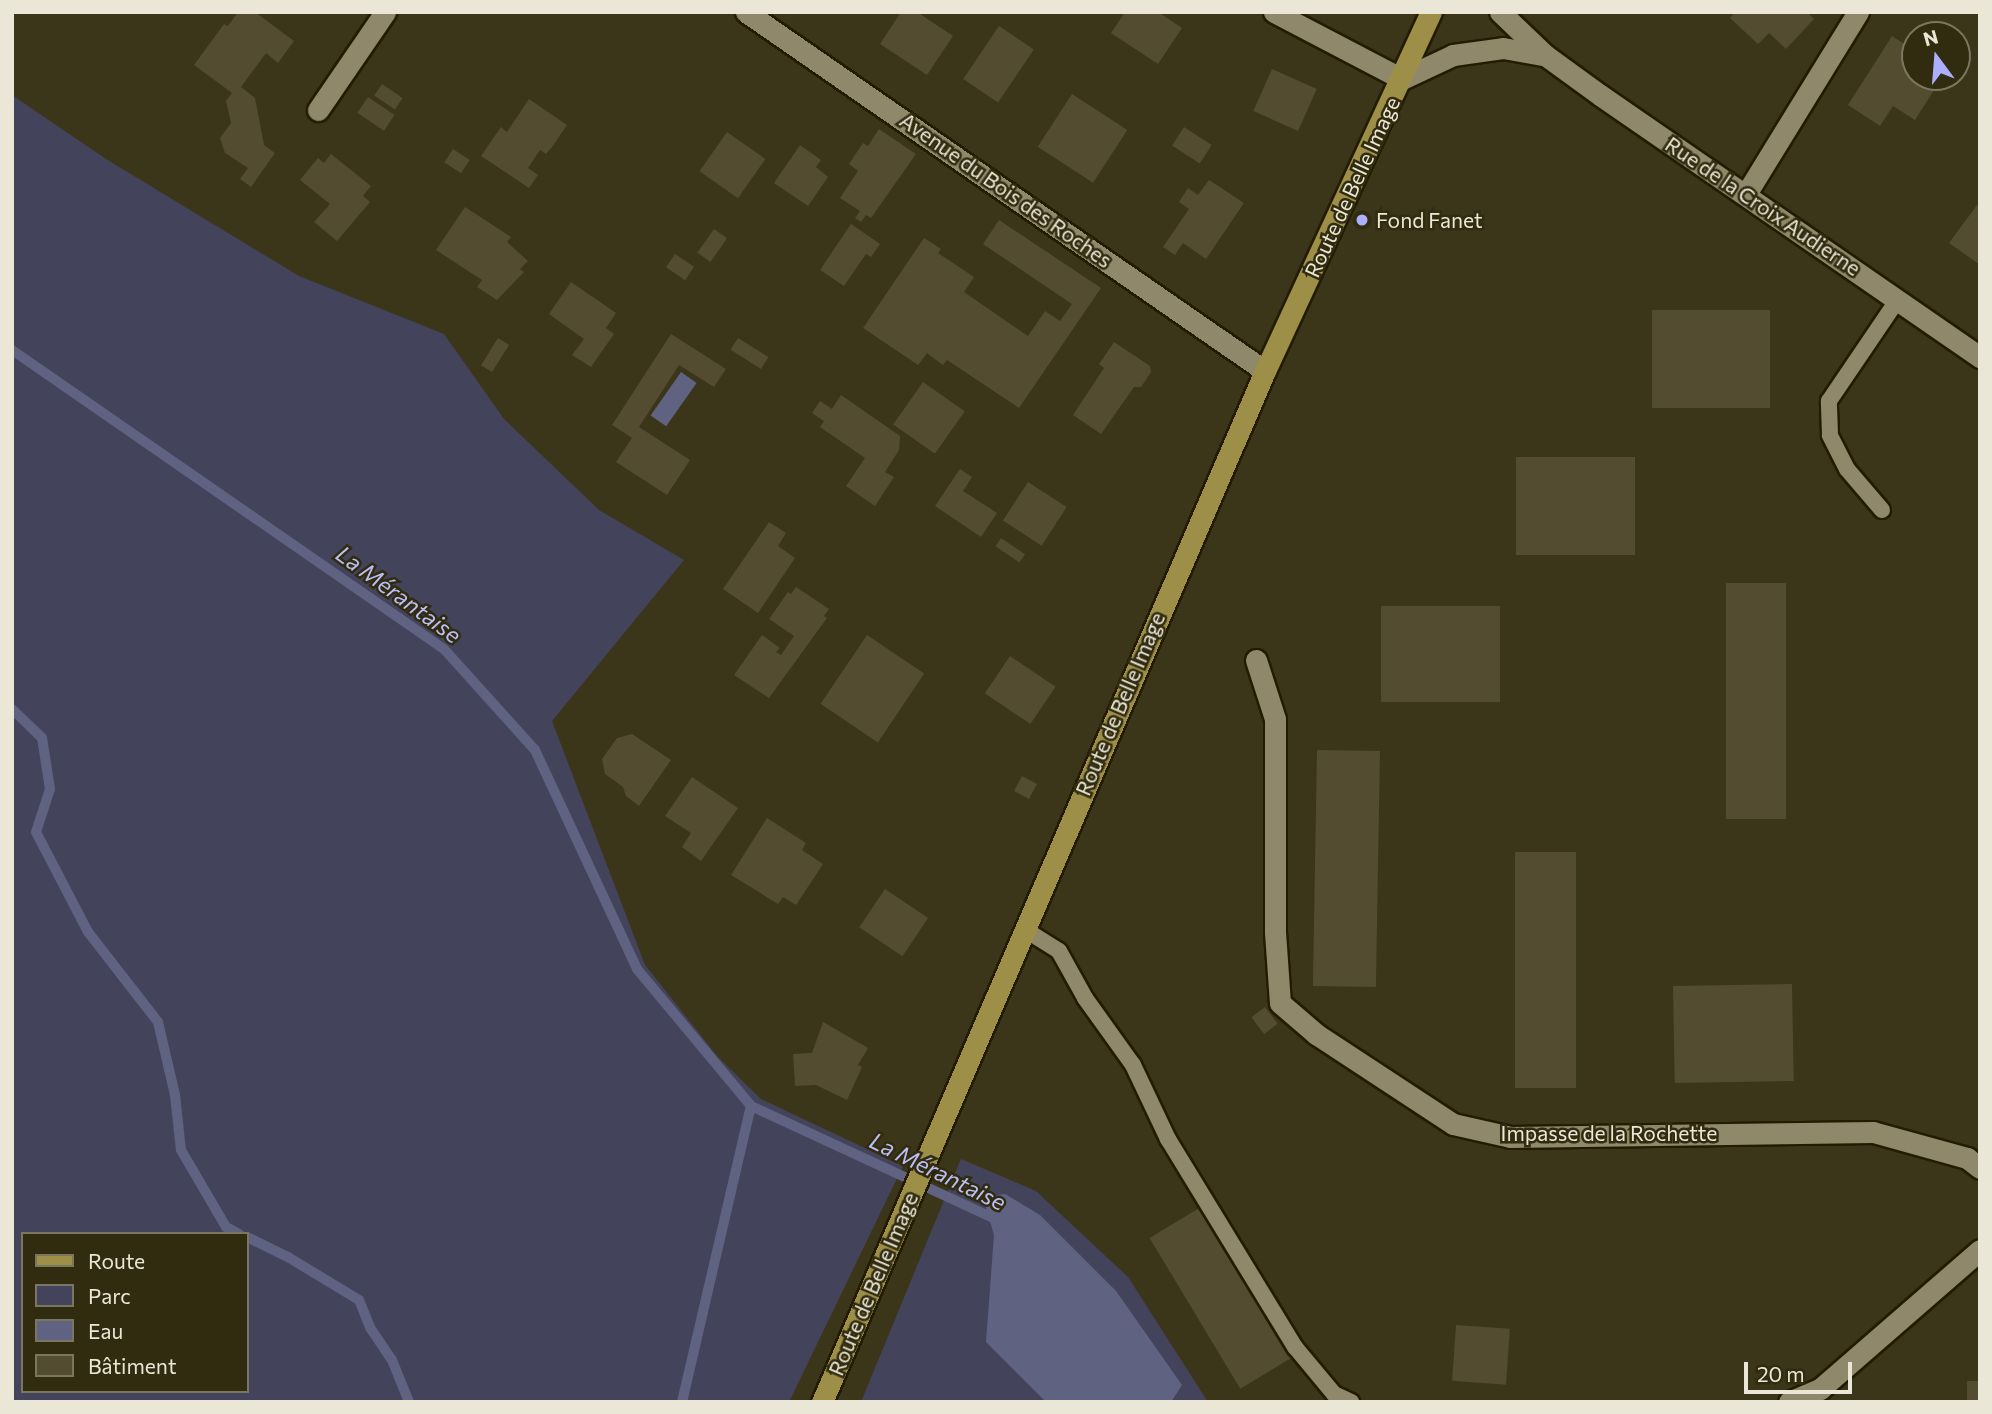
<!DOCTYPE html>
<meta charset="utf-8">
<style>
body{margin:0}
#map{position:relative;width:1992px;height:1414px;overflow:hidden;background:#3b351a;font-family:Commissioner,sans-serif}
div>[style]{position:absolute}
.green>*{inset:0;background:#43445c}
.water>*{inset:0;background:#606281;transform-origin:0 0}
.stream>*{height:10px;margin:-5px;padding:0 5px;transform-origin:5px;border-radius:5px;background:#606281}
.building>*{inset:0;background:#534c30;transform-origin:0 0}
.roads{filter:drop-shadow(2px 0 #231c02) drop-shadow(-2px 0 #231c02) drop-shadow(0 2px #231c02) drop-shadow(0 -2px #231c02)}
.service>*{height:16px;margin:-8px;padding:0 8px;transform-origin:8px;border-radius:8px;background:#8f886a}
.minor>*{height:21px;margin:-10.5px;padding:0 10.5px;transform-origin:10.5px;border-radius:10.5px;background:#8f886a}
.primary>*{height:21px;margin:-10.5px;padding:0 10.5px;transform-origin:10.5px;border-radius:10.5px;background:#9d8e48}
.dots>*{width:19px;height:19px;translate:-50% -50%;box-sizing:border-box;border:4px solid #312b0f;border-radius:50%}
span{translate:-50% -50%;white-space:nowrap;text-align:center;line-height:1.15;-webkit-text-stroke:5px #312b0f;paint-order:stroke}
.street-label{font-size:21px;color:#ebe7d7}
.poi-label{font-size:21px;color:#ebe7d7}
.left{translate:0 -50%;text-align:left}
.water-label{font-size:23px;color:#bbbef7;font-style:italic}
.frame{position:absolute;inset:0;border:14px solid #ebe7d7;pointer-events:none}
.legend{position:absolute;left:21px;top:1232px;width:228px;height:161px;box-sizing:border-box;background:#312b0f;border:2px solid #7b765f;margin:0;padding:9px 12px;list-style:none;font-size:21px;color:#ebe7d7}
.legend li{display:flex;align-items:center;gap:14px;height:35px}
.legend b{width:35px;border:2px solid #7b765f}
.north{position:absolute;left:1901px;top:21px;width:70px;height:70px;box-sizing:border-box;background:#312b0f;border:2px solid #7b765f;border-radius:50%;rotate:344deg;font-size:19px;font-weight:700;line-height:28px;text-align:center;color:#ebe7d7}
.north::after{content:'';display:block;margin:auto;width:24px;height:32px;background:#acaffb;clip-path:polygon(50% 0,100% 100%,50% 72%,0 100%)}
.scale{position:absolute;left:1744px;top:1362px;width:108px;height:32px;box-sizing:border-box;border:4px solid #ebe7d7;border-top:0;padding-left:9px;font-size:21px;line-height:24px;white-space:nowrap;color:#ebe7d7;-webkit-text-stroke:5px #312b0f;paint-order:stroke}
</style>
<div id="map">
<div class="green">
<div style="clip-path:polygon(evenodd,12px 95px,106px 159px,299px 276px,444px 334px,504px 419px,599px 510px,684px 560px,552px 721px,645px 965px,718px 1057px,761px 1099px,903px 1166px,789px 1402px,12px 1402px,12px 95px,23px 1234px,247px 1234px,247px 1391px,23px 1391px,23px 1234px)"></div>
<div style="clip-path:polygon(961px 1159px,1036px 1191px,1128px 1277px,1208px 1402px,861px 1402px)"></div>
</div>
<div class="water">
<div style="left:681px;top:372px;width:19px;height:53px;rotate:35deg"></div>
<div style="clip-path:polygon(1005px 1194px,1040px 1215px,1116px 1291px,1182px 1385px,1171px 1402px,1046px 1402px,986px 1342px,994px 1235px,985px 1204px,990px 1196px)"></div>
</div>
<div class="stream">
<div style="left:12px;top:350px;width:525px;rotate:34.69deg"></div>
<div style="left:444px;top:649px;width:136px;rotate:48deg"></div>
<div style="left:535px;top:750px;width:242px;rotate:65deg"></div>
<div style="left:637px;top:969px;width:178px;rotate:50.2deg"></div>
<div style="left:751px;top:1106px;width:274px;rotate:24.8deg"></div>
<div style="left:12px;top:709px;width:42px;rotate:44deg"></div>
<div style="left:42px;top:738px;width:52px;rotate:81.1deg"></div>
<div style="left:50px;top:789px;width:45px;rotate:108deg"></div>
<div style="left:36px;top:832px;width:113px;rotate:62.5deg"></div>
<div style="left:88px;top:932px;width:114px;rotate:52.1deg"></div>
<div style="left:158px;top:1022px;width:75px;rotate:76.9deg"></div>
<div style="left:175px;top:1095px;width:55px;rotate:83.8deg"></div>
<div style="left:181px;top:1150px;width:89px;rotate:59.7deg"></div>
<div style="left:226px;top:1227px;width:15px;rotate:28deg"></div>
<div style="left:247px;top:1237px;width:46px;rotate:26deg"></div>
<div style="left:288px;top:1257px;width:83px;rotate:31.2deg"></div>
<div style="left:359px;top:1300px;width:31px;rotate:68deg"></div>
<div style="left:371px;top:1329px;width:37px;rotate:56deg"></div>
<div style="left:392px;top:1360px;width:45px;rotate:68deg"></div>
<div style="left:682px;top:1402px;width:304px;rotate:-76.9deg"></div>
</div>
<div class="building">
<div style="clip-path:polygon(238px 12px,255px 12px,294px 41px,278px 63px,266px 53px,241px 87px,255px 98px,264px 145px,275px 153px,251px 187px,240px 179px,248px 168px,225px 153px,220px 138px,231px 123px,226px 101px,232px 93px,194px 65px,224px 24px,228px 26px)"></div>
<div style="clip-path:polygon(901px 12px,917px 12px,953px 36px,927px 75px,880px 44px)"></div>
<div style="clip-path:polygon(1125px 12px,1158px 12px,1182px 28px,1158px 64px,1111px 33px)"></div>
<div style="clip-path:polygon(1735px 12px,1807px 12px,1814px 19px,1786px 49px,1769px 33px,1758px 44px,1730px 18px)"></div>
<div style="left:999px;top:26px;width:42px;height:64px;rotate:34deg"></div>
<div style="clip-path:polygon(1892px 36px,1915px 51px,1915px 77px,1936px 87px,1915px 120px,1893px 106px,1880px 126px,1848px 105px)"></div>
<div style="left:1272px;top:69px;width:49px;height:46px;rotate:24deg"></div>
<div style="left:382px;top:84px;width:25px;height:14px;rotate:34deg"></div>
<div style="left:1072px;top:94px;width:66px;height:63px;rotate:33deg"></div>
<div style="left:368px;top:97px;width:32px;height:19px;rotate:34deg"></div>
<div style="clip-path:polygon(529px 99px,567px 125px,552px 147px,546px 154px,540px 150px,528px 168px,538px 175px,529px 188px,481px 156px,501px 127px,507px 132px)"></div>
<div style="left:1184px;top:127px;width:33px;height:22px;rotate:33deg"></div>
<div style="clip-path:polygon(879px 129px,916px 154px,871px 218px,866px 215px,861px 222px,855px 218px,860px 211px,840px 198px,858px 171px,849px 164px,863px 143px,868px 146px)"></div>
<div style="left:727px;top:132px;width:47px;height:48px;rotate:35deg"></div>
<div style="clip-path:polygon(800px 145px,821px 160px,816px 167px,828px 177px,808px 206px,774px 183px)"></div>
<div style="left:453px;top:149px;width:20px;height:16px;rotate:33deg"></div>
<div style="clip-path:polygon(331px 154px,371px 186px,363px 196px,370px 202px,337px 241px,314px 222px,330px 204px,300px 180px,318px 158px,324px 163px)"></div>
<div style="clip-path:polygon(1209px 180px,1244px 203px,1206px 259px,1183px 243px,1175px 255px,1163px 247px,1189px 209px,1179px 202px,1188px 188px,1198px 195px)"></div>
<div style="clip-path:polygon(1977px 205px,1980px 207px,1980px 265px,1949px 243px)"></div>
<div style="clip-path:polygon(465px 207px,511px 237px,507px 242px,528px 261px,520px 269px,524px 272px,497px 300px,477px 287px,482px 280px,436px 250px)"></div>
<div style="clip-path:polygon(999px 220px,1101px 288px,1019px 408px,947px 360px,943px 365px,927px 353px,918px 365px,863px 328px,924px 238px,941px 249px,938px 253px,974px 277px,964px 292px,1028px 336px,1045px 311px,1060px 321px,1072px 304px,983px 244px)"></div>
<div style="clip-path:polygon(851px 224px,880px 244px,871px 257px,866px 254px,844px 286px,820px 270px)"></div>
<div style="left:714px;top:229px;width:16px;height:29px;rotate:35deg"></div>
<div style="left:675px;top:254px;width:23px;height:16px;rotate:34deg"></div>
<div style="clip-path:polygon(571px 282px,616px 313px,606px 328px,614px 334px,591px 367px,572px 355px,584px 339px,549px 314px)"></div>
<div style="left:1652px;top:310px;width:118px;height:98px"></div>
<div style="clip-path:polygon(671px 334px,726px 369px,714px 387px,679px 365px,639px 427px,690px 460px,667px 495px,616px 462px,632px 438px,612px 425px)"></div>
<div style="left:498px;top:338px;width:13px;height:32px;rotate:32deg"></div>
<div style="left:738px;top:338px;width:36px;height:14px;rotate:32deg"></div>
<div style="clip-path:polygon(1114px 342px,1150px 366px,1151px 372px,1141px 387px,1134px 387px,1101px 434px,1073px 415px,1104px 368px,1099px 364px)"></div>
<div style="left:923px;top:382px;width:51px;height:52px;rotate:35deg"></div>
<div style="clip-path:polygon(841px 395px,900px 436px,899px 450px,885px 472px,894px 477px,875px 506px,846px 486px,865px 458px,820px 427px,824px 421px,812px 413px,820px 401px,832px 409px)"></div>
<div style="left:1635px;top:457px;width:98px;height:119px;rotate:90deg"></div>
<div style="clip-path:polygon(960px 469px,972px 477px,963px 491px,997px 513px,981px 537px,935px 506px)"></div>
<div style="left:1028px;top:482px;width:46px;height:46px;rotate:33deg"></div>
<div style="clip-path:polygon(769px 522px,786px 533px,778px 546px,795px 558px,758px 613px,723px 589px)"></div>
<div style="left:1001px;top:538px;width:29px;height:10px;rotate:34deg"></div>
<div style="left:1726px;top:583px;width:60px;height:236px"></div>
<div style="clip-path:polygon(796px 587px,829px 609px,824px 616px,827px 618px,769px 698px,734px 675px,762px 635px,780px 648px,776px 652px,781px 655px,794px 636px,769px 619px,788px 592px,791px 594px)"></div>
<div style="left:1381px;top:606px;width:119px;height:96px"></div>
<div style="left:867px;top:635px;width:69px;height:83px;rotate:34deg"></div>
<div style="left:1010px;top:656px;width:55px;height:45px;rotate:34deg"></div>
<div style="clip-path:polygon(632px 734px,671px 760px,639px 806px,626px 796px,623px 787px,605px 774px,602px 759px,617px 738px)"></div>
<div style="left:1317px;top:750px;width:63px;height:236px;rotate:1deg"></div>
<div style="left:1022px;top:776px;width:17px;height:17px;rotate:28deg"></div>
<div style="clip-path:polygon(692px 777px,738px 808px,701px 861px,682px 847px,691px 833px,665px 816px)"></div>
<div style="clip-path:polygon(767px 818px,806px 843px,802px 850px,823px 864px,796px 905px,783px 897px,778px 904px,731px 875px)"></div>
<div style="left:1515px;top:852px;width:61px;height:236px"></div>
<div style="left:885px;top:889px;width:52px;height:46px;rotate:34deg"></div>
<div style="left:1792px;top:984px;width:97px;height:119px;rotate:89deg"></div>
<div style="left:1265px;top:1007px;width:21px;height:17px;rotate:53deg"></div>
<div style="clip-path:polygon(823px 1022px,868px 1048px,858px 1065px,862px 1067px,847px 1100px,816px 1085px,795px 1086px,793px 1054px,812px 1053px)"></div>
<div style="left:1201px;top:1207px;width:176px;height:60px;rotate:59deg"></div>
<div style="left:1456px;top:1325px;width:54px;height:56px;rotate:4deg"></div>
<div style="left:1980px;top:1381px;width:19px;height:13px;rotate:90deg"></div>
</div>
<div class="roads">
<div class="service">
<div style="left:1882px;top:510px;width:54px;rotate:-130.5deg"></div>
<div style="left:1847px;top:469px;width:38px;rotate:-117deg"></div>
<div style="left:1830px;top:435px;width:34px;rotate:-92deg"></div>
<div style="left:1829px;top:401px;width:123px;rotate:-55.9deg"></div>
<div style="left:1024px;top:929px;width:41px;rotate:32.2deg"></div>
<div style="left:1059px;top:951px;width:54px;rotate:61deg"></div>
<div style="left:1085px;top:998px;width:82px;rotate:54.4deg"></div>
<div style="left:1133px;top:1065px;width:82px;rotate:64.7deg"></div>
<div style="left:1168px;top:1139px;width:244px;rotate:58.6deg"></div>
<div style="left:1295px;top:1347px;width:61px;rotate:50.3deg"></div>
<div style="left:1334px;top:1394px;width:19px;rotate:25deg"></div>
</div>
<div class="minor">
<div style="left:746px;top:12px;width:631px;rotate:34.67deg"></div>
<div style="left:1274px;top:12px;width:144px;rotate:27.6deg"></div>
<div style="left:1402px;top:79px;width:56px;rotate:-25.2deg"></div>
<div style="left:1453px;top:55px;width:50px;rotate:-8deg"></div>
<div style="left:1503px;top:48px;width:41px;rotate:9.9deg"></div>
<div style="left:1500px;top:12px;width:62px;rotate:43.7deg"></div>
<div style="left:1545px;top:55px;width:68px;rotate:36deg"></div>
<div style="left:1600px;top:95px;width:462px;rotate:34.6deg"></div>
<div style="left:318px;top:110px;width:119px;rotate:-55.6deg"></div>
<div style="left:1746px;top:194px;width:214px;rotate:-58.4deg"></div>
<div style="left:1256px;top:660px;width:62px;rotate:72.1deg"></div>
<div style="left:1275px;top:719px;width:213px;rotate:90deg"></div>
<div style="left:1275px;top:932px;width:71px;rotate:86deg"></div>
<div style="left:1280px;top:1003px;width:48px;rotate:40.7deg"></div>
<div style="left:1316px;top:1034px;width:164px;rotate:33.3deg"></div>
<div style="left:1453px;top:1124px;width:58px;rotate:12.8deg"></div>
<div style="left:1510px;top:1137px;width:363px;rotate:-0.8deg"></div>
<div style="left:1873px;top:1132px;width:98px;rotate:15.5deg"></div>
<div style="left:1967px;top:1158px;width:16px;rotate:38deg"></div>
<div style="left:1789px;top:1402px;width:34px;rotate:-23deg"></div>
<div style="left:1820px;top:1389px;width:212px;rotate:-41deg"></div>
</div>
<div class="primary">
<div style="left:822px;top:1402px;width:1122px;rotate:-66.75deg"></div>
<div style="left:1265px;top:371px;width:396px;rotate:-65.2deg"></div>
</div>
</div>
<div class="dots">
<div style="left:1362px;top:220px;background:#acaffb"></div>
</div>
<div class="street-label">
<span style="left:1352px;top:187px;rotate:-65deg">Route de Belle Image</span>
<span style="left:1006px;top:190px;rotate:35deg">Avenue du Bois des Roches</span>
<span style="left:1763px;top:206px;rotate:34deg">Rue de la Croix Audierne</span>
<span style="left:1120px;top:704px;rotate:-67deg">Route de Belle Image</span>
<span style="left:1609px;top:1133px">Impasse de la Rochette</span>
<span style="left:873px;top:1284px;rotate:-67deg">Route de Belle Image</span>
</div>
<div class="poi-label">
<span class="left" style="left:1376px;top:220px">Fond Fanet</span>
</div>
<div class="water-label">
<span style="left:399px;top:594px;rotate:36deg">La Mérantaise</span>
<span style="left:938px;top:1171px;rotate:26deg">La Mérantaise</span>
</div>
<div class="frame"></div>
<ul class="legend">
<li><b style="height:9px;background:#9d8e48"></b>Route</li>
<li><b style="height:19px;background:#43445c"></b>Parc</li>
<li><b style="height:19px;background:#606281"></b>Eau</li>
<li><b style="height:19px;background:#534c30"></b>Bâtiment</li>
</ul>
<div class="north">N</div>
<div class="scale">20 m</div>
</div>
